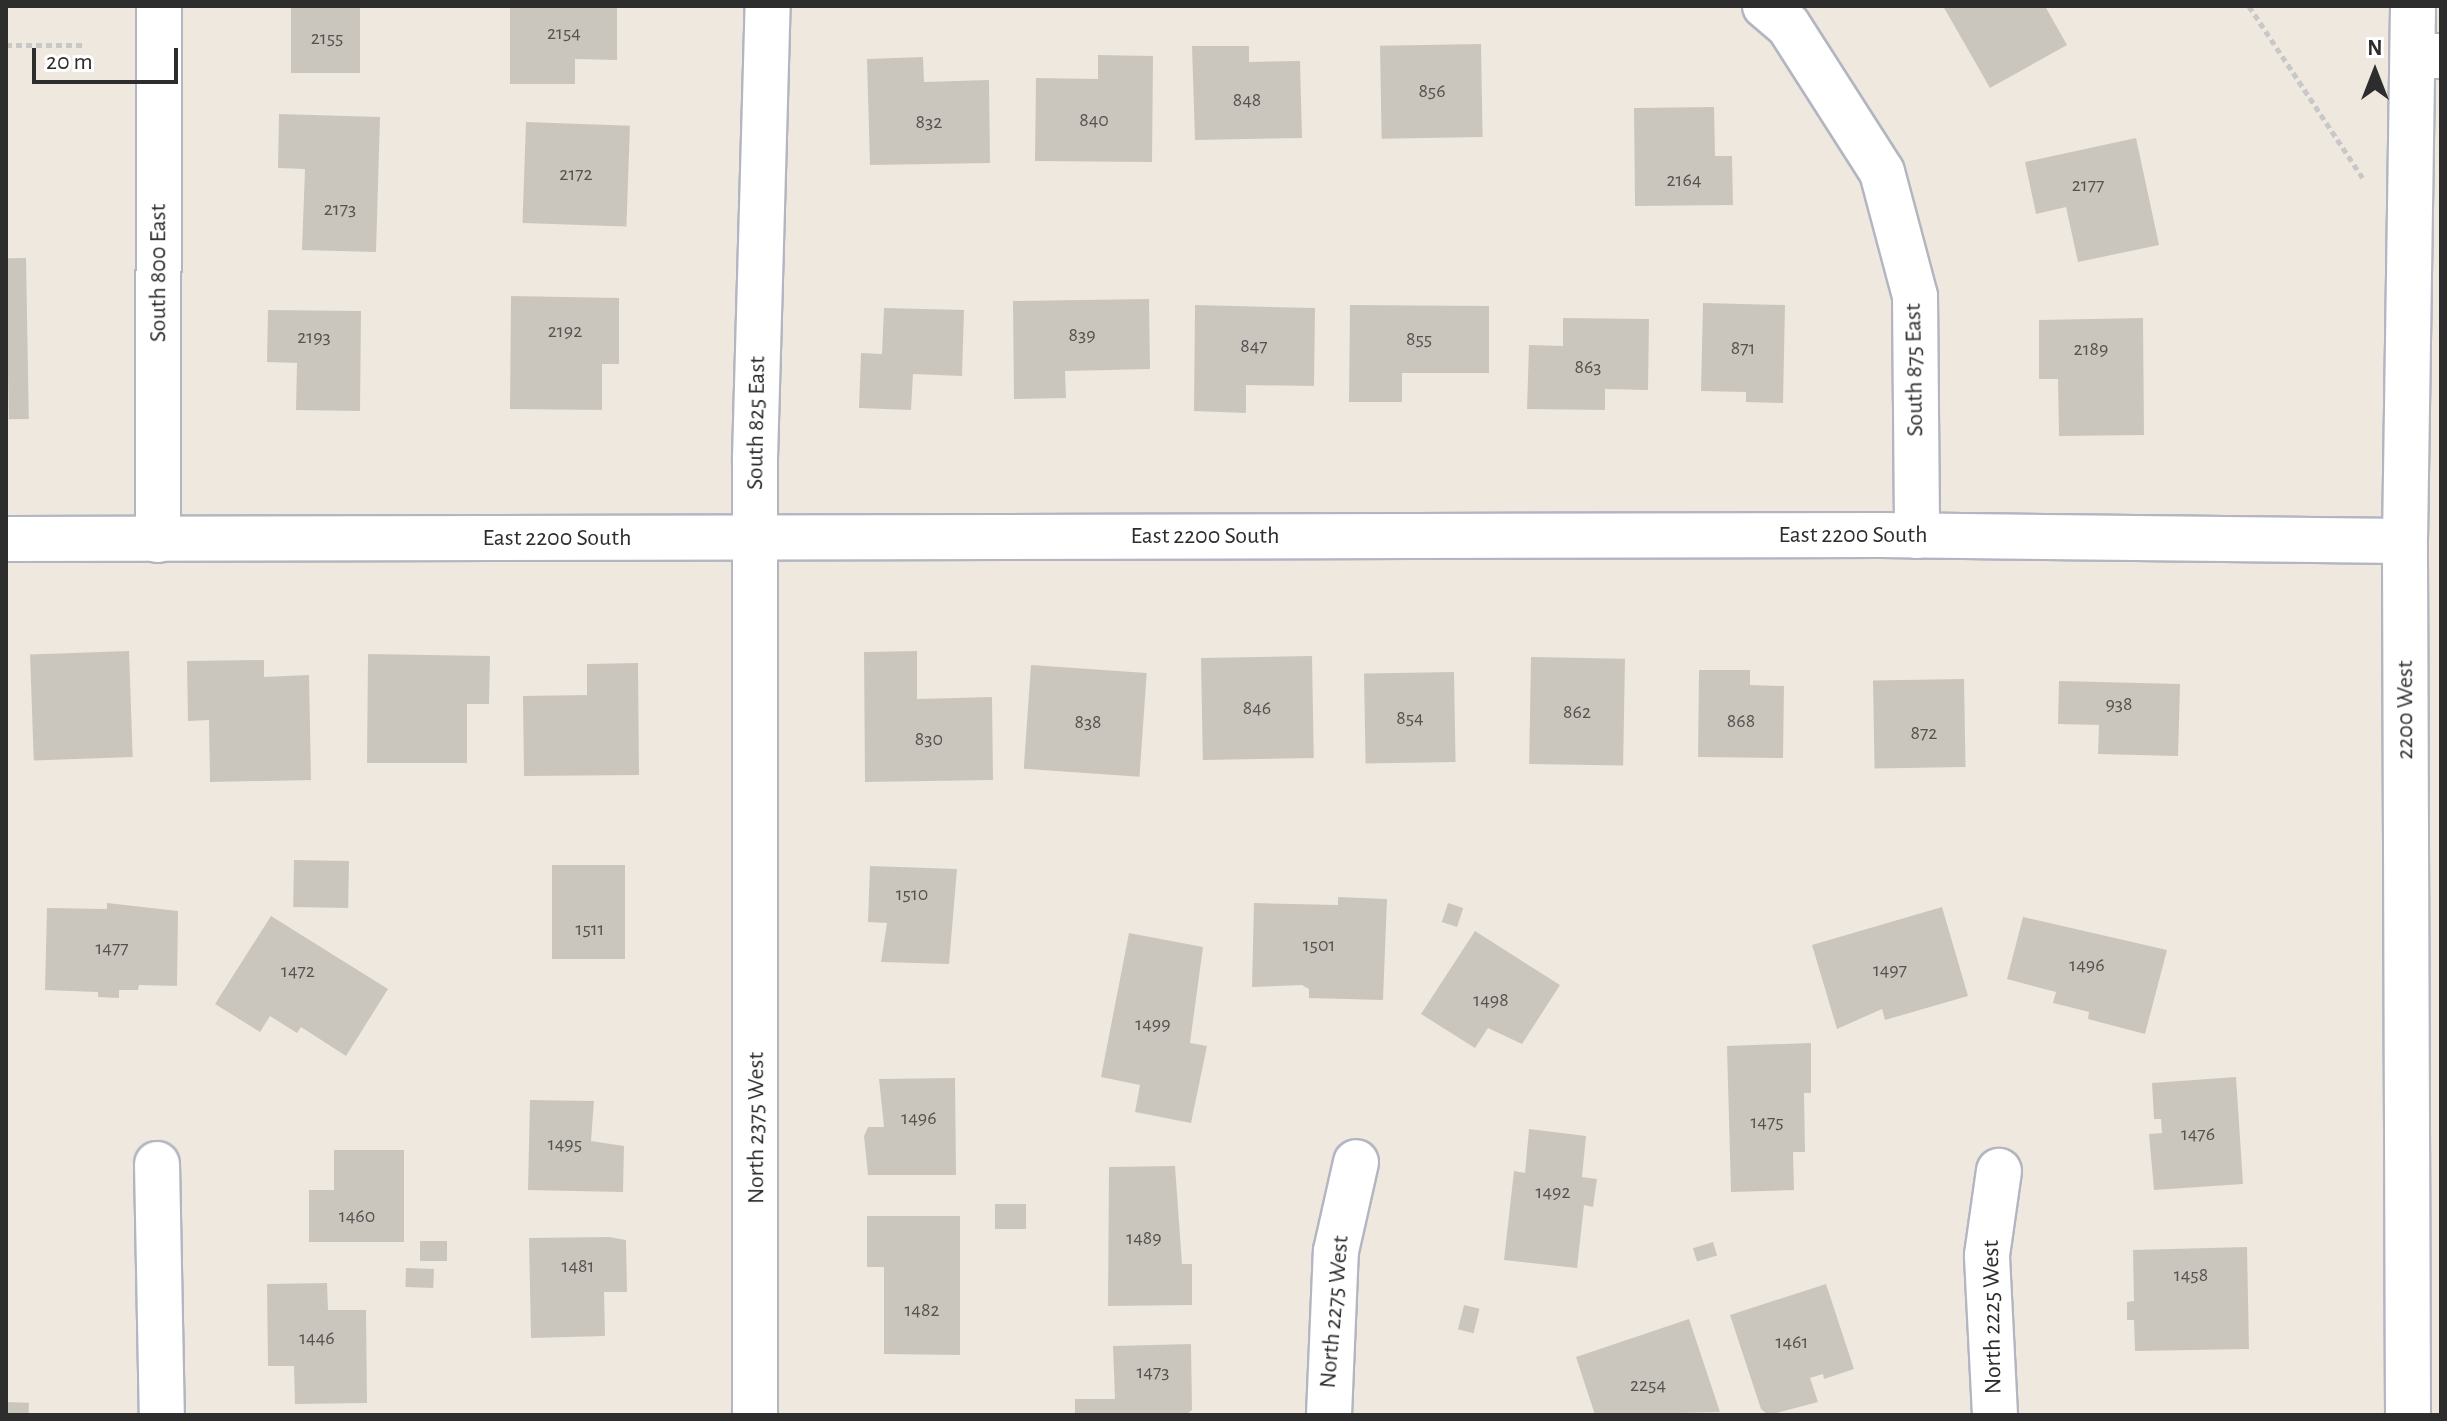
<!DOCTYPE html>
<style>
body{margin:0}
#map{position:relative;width:2447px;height:1421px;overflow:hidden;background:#efe8df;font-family:"Alegreya Sans",sans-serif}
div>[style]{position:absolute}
.building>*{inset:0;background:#cbc6bd;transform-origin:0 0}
.path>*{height:5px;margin-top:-2.5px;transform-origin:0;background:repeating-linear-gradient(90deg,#c8c8c8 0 6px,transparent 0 10px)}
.roads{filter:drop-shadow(2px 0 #b3b6c1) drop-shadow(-2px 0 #b3b6c1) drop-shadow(0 2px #b3b6c1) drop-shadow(0 -2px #b3b6c1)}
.minor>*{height:44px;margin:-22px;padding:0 22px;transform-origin:22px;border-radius:22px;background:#fff}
.tertiary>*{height:44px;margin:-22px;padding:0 22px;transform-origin:22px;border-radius:22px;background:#fff}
span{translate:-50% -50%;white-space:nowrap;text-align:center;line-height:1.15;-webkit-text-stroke:8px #fff;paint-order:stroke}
.number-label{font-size:20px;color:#545351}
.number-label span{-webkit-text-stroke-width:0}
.street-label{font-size:24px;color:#2d2d2d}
.frame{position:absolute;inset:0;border:8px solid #2d2d2d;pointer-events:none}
.north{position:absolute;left:2335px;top:32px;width:80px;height:80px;-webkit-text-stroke:6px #fff;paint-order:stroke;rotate:0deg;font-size:22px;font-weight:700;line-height:32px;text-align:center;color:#2d2d2d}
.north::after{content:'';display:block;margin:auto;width:28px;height:36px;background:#2d2d2d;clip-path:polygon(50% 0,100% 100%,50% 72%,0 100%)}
.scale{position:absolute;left:32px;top:48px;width:146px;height:36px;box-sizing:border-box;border:4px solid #2d2d2d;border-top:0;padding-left:10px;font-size:24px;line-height:28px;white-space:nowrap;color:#2d2d2d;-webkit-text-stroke:6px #fff;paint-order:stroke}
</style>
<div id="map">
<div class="building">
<div style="left:291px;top:6px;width:69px;height:67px"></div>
<div style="clip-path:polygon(510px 6px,617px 6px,617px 60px,575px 59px,575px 84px,510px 84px)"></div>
<div style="clip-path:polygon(1943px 6px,2045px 6px,2067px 45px,1990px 88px)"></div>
<div style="left:1481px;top:44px;width:93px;height:101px;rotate:89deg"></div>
<div style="clip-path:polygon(1192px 46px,1249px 46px,1249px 62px,1300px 61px,1302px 138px,1195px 140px)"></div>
<div style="clip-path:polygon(1098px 55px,1153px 56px,1152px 162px,1035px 161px,1036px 78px,1098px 79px)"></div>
<div style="clip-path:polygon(923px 57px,924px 82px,989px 80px,990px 163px,870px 165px,867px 59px)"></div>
<div style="clip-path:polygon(1714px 107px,1715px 156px,1732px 156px,1733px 205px,1635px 206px,1634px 108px)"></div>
<div style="clip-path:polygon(279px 114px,380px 117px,376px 252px,302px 250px,305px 169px,278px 168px)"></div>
<div style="left:526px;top:122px;width:104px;height:101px;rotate:2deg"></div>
<div style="clip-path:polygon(2136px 138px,2159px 245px,2078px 262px,2066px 207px,2036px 214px,2025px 162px)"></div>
<div style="left:26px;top:258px;width:161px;height:20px;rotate:89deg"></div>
<div style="clip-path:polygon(511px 296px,619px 298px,619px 364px,602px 364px,602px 410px,510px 409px)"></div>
<div style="clip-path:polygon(1149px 299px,1150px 369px,1065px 371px,1066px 398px,1014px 399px,1013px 301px)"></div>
<div style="clip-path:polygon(1703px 303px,1785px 305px,1783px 403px,1746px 402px,1746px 392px,1701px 391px)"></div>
<div style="clip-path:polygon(1195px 305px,1315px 308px,1314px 386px,1246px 385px,1246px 413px,1194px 411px)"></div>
<div style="clip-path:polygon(1350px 305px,1489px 306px,1489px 373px,1402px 373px,1402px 402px,1349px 402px)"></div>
<div style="clip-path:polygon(884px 308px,964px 310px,962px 376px,913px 374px,911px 410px,859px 408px,861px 353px,882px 354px)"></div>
<div style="clip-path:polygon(268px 310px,361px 311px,360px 411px,296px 410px,297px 363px,267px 362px)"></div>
<div style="clip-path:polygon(1563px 318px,1649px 319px,1648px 390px,1605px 389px,1605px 410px,1527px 409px,1529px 345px,1563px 346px)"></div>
<div style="clip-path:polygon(2143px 318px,2144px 435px,2059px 436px,2058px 379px,2039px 379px,2039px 320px)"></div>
<div style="left:129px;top:651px;width:106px;height:99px;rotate:88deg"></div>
<div style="clip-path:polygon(917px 651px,917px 699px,992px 697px,993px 780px,865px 782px,864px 652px)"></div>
<div style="clip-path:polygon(368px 654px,490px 656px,489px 704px,467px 704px,467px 763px,367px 763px)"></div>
<div style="left:1312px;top:656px;width:102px;height:111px;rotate:89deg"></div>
<div style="left:1531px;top:657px;width:94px;height:107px;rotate:1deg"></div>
<div style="clip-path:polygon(264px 660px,264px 677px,309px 675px,311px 780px,210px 782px,209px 720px,188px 721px,187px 661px)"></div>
<div style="clip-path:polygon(638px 663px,639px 775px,524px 776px,523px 696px,587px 695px,587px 664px)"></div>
<div style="left:1031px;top:665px;width:116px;height:104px;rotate:4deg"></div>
<div style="clip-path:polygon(1699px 670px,1750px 670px,1750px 685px,1784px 686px,1783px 758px,1698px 757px)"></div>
<div style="left:1454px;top:672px;width:90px;height:90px;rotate:89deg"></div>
<div style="left:1964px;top:679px;width:88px;height:91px;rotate:89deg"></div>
<div style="clip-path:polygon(2059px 681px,2180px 684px,2178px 756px,2098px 754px,2099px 725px,2058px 724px)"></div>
<div style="left:294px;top:860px;width:55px;height:47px;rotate:1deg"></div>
<div style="left:552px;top:865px;width:73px;height:94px"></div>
<div style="clip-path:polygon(870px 866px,957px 869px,949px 964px,881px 962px,887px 923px,868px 922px)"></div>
<div style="clip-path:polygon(1338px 897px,1387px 899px,1383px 1000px,1309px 998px,1309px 989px,1302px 985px,1252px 987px,1254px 903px,1338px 905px)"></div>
<div style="clip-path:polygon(107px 903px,178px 911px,177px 986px,139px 985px,138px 990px,119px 990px,119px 998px,98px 997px,98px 992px,45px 990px,47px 908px,107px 909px)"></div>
<div style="left:1448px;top:903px;width:16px;height:20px;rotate:18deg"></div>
<div style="clip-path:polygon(1942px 907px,1968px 996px,1885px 1020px,1882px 1009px,1837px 1029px,1812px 945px)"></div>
<div style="clip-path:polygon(271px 916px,388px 989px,346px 1056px,301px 1027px,297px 1033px,270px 1016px,260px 1032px,215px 1004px)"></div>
<div style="clip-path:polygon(2023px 917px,2167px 950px,2145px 1034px,2088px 1019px,2089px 1012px,2053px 1003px,2056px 992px,2007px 979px)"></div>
<div style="clip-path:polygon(1475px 931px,1560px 985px,1522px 1044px,1488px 1028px,1475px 1048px,1421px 1014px)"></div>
<div style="clip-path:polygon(1129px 933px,1203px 947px,1190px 1043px,1207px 1046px,1191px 1123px,1135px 1112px,1140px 1085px,1101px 1077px)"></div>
<div style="clip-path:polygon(1811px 1043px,1811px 1093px,1804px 1093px,1805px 1152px,1793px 1152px,1794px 1190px,1731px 1192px,1727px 1046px)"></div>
<div style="clip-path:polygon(2236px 1077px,2243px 1184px,2154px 1190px,2149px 1134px,2162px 1133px,2161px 1119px,2154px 1119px,2152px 1083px)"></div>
<div style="clip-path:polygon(955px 1078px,956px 1175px,868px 1175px,864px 1136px,868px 1127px,884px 1127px,879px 1079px)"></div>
<div style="clip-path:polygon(530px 1100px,594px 1101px,591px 1141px,624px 1146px,623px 1192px,528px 1190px)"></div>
<div style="clip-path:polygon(1529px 1129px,1586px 1136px,1582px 1177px,1597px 1179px,1593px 1207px,1584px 1205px,1577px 1268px,1504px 1260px,1514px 1171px,1525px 1173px)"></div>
<div style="clip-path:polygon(334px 1150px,404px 1150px,404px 1242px,309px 1242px,309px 1190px,334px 1190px)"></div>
<div style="clip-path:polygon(1175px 1166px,1182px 1264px,1192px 1264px,1192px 1305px,1108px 1306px,1109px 1167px)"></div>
<div style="left:995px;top:1204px;width:31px;height:25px"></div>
<div style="clip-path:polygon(867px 1216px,960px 1216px,960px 1355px,884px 1354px,884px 1267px,867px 1267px)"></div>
<div style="clip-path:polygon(609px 1237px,626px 1240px,627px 1292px,604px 1292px,605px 1336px,531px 1338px,529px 1238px)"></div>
<div style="left:420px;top:1241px;width:27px;height:20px"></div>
<div style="left:1713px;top:1242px;width:14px;height:21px;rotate:73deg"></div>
<div style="clip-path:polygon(2247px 1247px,2249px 1349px,2135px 1351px,2134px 1320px,2127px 1320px,2127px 1302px,2134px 1301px,2133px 1250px)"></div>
<div style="left:406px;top:1268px;width:28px;height:19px;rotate:2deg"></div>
<div style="clip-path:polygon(327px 1283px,328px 1310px,366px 1310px,367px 1403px,295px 1404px,294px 1366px,268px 1366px,267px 1284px)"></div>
<div style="clip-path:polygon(1826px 1284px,1854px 1369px,1824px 1379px,1823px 1374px,1810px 1378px,1818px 1402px,1768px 1415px,1761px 1409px,1730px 1315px)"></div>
<div style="left:1464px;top:1305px;width:16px;height:25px;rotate:14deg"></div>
<div style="clip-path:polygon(1689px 1319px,1720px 1412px,1595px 1415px,1576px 1357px)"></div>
<div style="clip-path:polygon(1191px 1344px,1192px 1410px,1186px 1415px,1075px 1415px,1075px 1399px,1115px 1399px,1113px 1346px)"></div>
<div style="left:6px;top:1402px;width:23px;height:13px;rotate:2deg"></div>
</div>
<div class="path">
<div style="left:2249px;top:6px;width:206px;rotate:56.5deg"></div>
<div style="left:6px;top:45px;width:80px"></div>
</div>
<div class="roads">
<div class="minor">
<div style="left:1765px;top:6px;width:30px;rotate:40deg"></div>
<div style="left:1788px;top:25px;width:174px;rotate:57.4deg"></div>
<div style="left:1882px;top:172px;width:128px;rotate:75.1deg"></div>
<div style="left:1915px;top:296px;width:240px;rotate:89.5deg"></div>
<div style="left:2413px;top:57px;width:28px;rotate:-2deg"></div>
<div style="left:6px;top:539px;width:1875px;rotate:-0.12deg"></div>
<div style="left:1881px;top:535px;width:524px;rotate:0.66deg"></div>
<div style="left:158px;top:540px;width:534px;rotate:-89.89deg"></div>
<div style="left:157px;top:1164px;width:251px;rotate:88.9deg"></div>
<div style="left:755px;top:1415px;width:957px;rotate:-90deg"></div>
<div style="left:755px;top:458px;width:452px;rotate:-88.4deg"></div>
<div style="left:1329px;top:1415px;width:164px;rotate:-87.6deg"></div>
<div style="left:1336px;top:1251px;width:91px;rotate:-77.3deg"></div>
<div style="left:1995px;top:1415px;width:160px;rotate:-92.9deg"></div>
<div style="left:1987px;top:1255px;width:85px;rotate:-81.9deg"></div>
</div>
<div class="tertiary">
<div style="left:2408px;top:1415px;width:874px;rotate:-90.2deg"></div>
<div style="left:2405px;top:541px;width:535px;rotate:-89.14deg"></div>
</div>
</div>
<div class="number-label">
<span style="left:564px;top:33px">2154</span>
<span style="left:327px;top:38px">2155</span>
<span style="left:1432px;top:91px">856</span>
<span style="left:1247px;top:100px">848</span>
<span style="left:1094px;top:120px">840</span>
<span style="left:929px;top:122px">832</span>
<span style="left:576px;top:174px">2172</span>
<span style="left:1684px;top:180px">2164</span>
<span style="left:2088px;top:185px">2177</span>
<span style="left:340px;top:209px">2173</span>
<span style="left:565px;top:331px">2192</span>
<span style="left:1082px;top:335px">839</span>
<span style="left:314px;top:337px">2193</span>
<span style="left:1419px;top:339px">855</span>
<span style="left:1254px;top:346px">847</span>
<span style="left:1743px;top:348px">871</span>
<span style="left:2091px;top:349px">2189</span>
<span style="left:1588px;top:367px">863</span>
<span style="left:2119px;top:704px">938</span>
<span style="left:1257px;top:708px">846</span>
<span style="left:1577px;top:712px">862</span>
<span style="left:1410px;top:718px">854</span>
<span style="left:1741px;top:721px">868</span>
<span style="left:1088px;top:722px">838</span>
<span style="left:1924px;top:733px">872</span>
<span style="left:929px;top:739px">830</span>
<span style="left:912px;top:894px">1510</span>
<span style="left:590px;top:929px">1511</span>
<span style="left:1319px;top:945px">1501</span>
<span style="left:112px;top:948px">1477</span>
<span style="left:2087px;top:965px">1496</span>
<span style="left:1890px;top:970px">1497</span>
<span style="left:298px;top:971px">1472</span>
<span style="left:1491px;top:1000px">1498</span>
<span style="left:1153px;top:1024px">1499</span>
<span style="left:919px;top:1118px">1496</span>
<span style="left:1767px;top:1122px">1475</span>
<span style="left:2198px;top:1134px">1476</span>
<span style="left:565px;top:1144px">1495</span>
<span style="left:1553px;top:1192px">1492</span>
<span style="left:357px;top:1216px">1460</span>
<span style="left:1144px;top:1238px">1489</span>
<span style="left:578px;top:1266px">1481</span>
<span style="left:2191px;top:1275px">1458</span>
<span style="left:922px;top:1310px">1482</span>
<span style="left:317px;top:1338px">1446</span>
<span style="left:1792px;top:1342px">1461</span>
<span style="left:1153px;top:1372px">1473</span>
<span style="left:1648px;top:1385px">2254</span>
</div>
<div class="street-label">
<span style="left:159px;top:273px;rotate:-90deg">South 800 East</span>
<span style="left:1915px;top:370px;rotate:-91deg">South 875 East</span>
<span style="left:757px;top:423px;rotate:-89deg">South 825 East</span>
<span style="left:1853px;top:536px">East 2200 South</span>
<span style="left:1205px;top:537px">East 2200 South</span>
<span style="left:557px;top:539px">East 2200 South</span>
<span style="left:2406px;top:710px;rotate:-90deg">2200 West</span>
<span style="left:757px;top:1128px;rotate:-90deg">North 2375 West</span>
<span style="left:1335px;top:1312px;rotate:-85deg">North 2275 West</span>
<span style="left:1993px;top:1317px;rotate:-91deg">North 2225 West</span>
</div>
<div class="frame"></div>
<div class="north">N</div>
<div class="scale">20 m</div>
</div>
